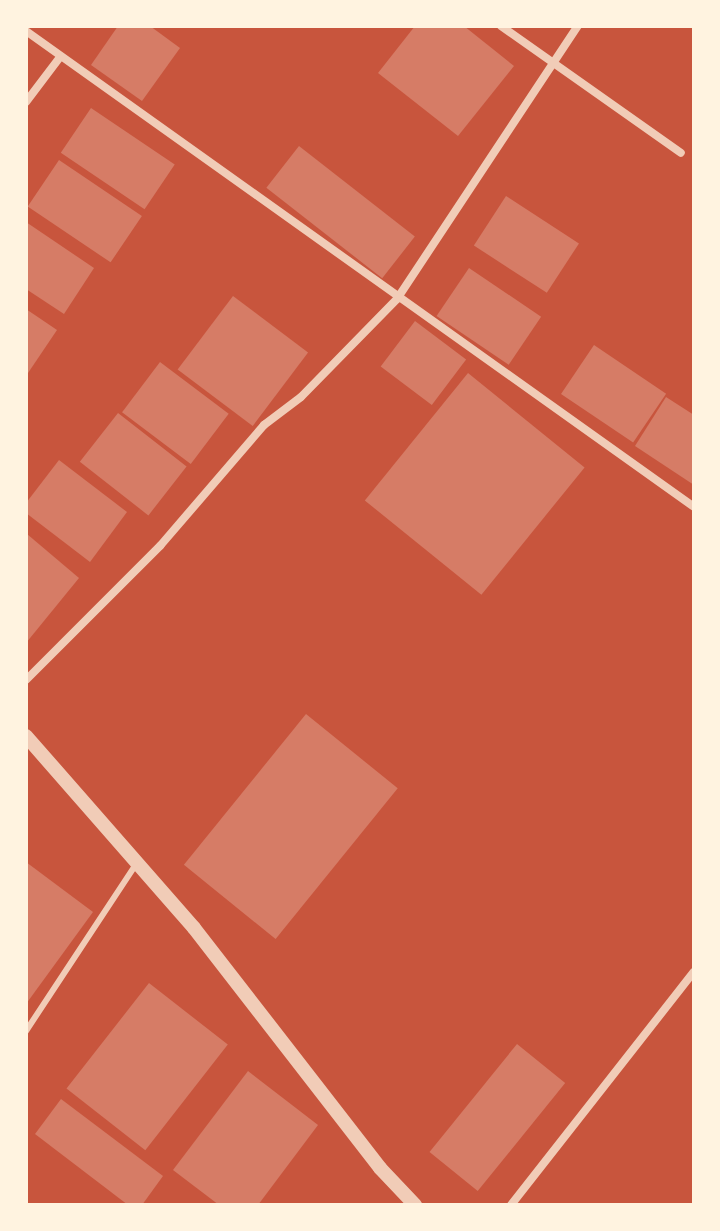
<!DOCTYPE html>
<style>
body{margin:0}
#map{position:relative;width:720px;height:1231px;overflow:hidden;background:#c8553d;font-family:Cabin,sans-serif}
div>[style]{position:absolute}
.building>*{inset:0;background:#d67c66;transform-origin:0 0}
.service>*{height:6px;margin:-3px;padding:0 3px;transform-origin:3px;border-radius:3px;background:#f1ccb7}
.minor>*{height:8px;margin:-4px;padding:0 4px;transform-origin:4px;border-radius:4px;background:#f1ccb7}
.tertiary>*{height:14px;margin:-7px;padding:0 7px;transform-origin:7px;border-radius:7px;background:#f1ccb7}
span{translate:-50% -50%;white-space:nowrap;text-align:center;line-height:1.15;-webkit-text-stroke:6px #fff3e0;paint-order:stroke}
.frame{position:absolute;inset:0;border:28px solid #fff3e0;pointer-events:none}
</style>
<div id="map">
<div class="building">
<div style="clip-path:polygon(118px 26px,150px 26px,180px 48px,142px 101px,91px 65px)"></div>
<div style="clip-path:polygon(415px 26px,464px 26px,514px 66px,458px 136px,378px 73px)"></div>
<div style="left:91px;top:108px;width:101px;height:54px;rotate:34deg"></div>
<div style="left:299px;top:146px;width:147px;height:53px;rotate:38deg"></div>
<div style="left:59px;top:160px;width:100px;height:56px;rotate:34deg"></div>
<div style="left:506px;top:196px;width:87px;height:59px;rotate:33deg"></div>
<div style="clip-path:polygon(26px 222px,94px 268px,64px 314px,26px 289px)"></div>
<div style="left:469px;top:268px;width:87px;height:58px;rotate:34deg"></div>
<div style="left:233px;top:296px;width:94px;height:92px;rotate:37deg"></div>
<div style="clip-path:polygon(26px 309px,57px 330px,26px 376px)"></div>
<div style="left:415px;top:321px;width:64px;height:57px;rotate:37deg"></div>
<div style="left:594px;top:345px;width:87px;height:59px;rotate:34deg"></div>
<div style="left:160px;top:362px;width:86px;height:63px;rotate:37deg"></div>
<div style="left:468px;top:373px;width:150px;height:164px;rotate:39deg"></div>
<div style="clip-path:polygon(666px 397px,694px 415px,694px 485px,635px 446px)"></div>
<div style="left:118px;top:413px;width:87px;height:62px;rotate:38deg"></div>
<div style="clip-path:polygon(59px 460px,127px 512px,90px 562px,26px 513px,26px 503px)"></div>
<div style="clip-path:polygon(27px 534px,79px 578px,26px 643px,26px 536px)"></div>
<div style="left:306px;top:714px;width:118px;height:194px;rotate:39deg"></div>
<div style="clip-path:polygon(26px 862px,93px 912px,26px 1004px)"></div>
<div style="left:149px;top:983px;width:100px;height:134px;rotate:38deg"></div>
<div style="left:517px;top:1044px;width:62px;height:139px;rotate:39deg"></div>
<div style="clip-path:polygon(248px 1071px,318px 1125px,258px 1205px,219px 1205px,173px 1170px)"></div>
<div style="clip-path:polygon(61px 1099px,163px 1176px,142px 1205px,128px 1205px,35px 1134px)"></div>
</div>
<div class="service">
<div style="left:26px;top:1031px;width:200px;rotate:-56.6deg"></div>
</div>
<div class="minor">
<div style="left:501px;top:26px;width:220px;rotate:35.2deg"></div>
<div style="left:26px;top:31px;width:820px;rotate:35.47deg"></div>
<div style="left:26px;top:102px;width:56px;rotate:-52.9deg"></div>
<div style="left:26px;top:680px;width:190px;rotate:-45deg"></div>
<div style="left:160px;top:546px;width:160px;rotate:-49.3deg"></div>
<div style="left:264px;top:425px;width:46px;rotate:-37.1deg"></div>
<div style="left:301px;top:397px;width:137px;rotate:-45.6deg"></div>
<div style="left:397px;top:299px;width:328px;rotate:-56.5deg"></div>
<div style="left:511px;top:1205px;width:296px;rotate:-51.9deg"></div>
</div>
<div class="tertiary">
<div style="left:26px;top:736px;width:255px;rotate:48.8deg"></div>
<div style="left:194px;top:928px;width:304px;rotate:52.2deg"></div>
<div style="left:380px;top:1168px;width:51px;rotate:46.6deg"></div>
</div>
<div class="frame"></div>
</div>
